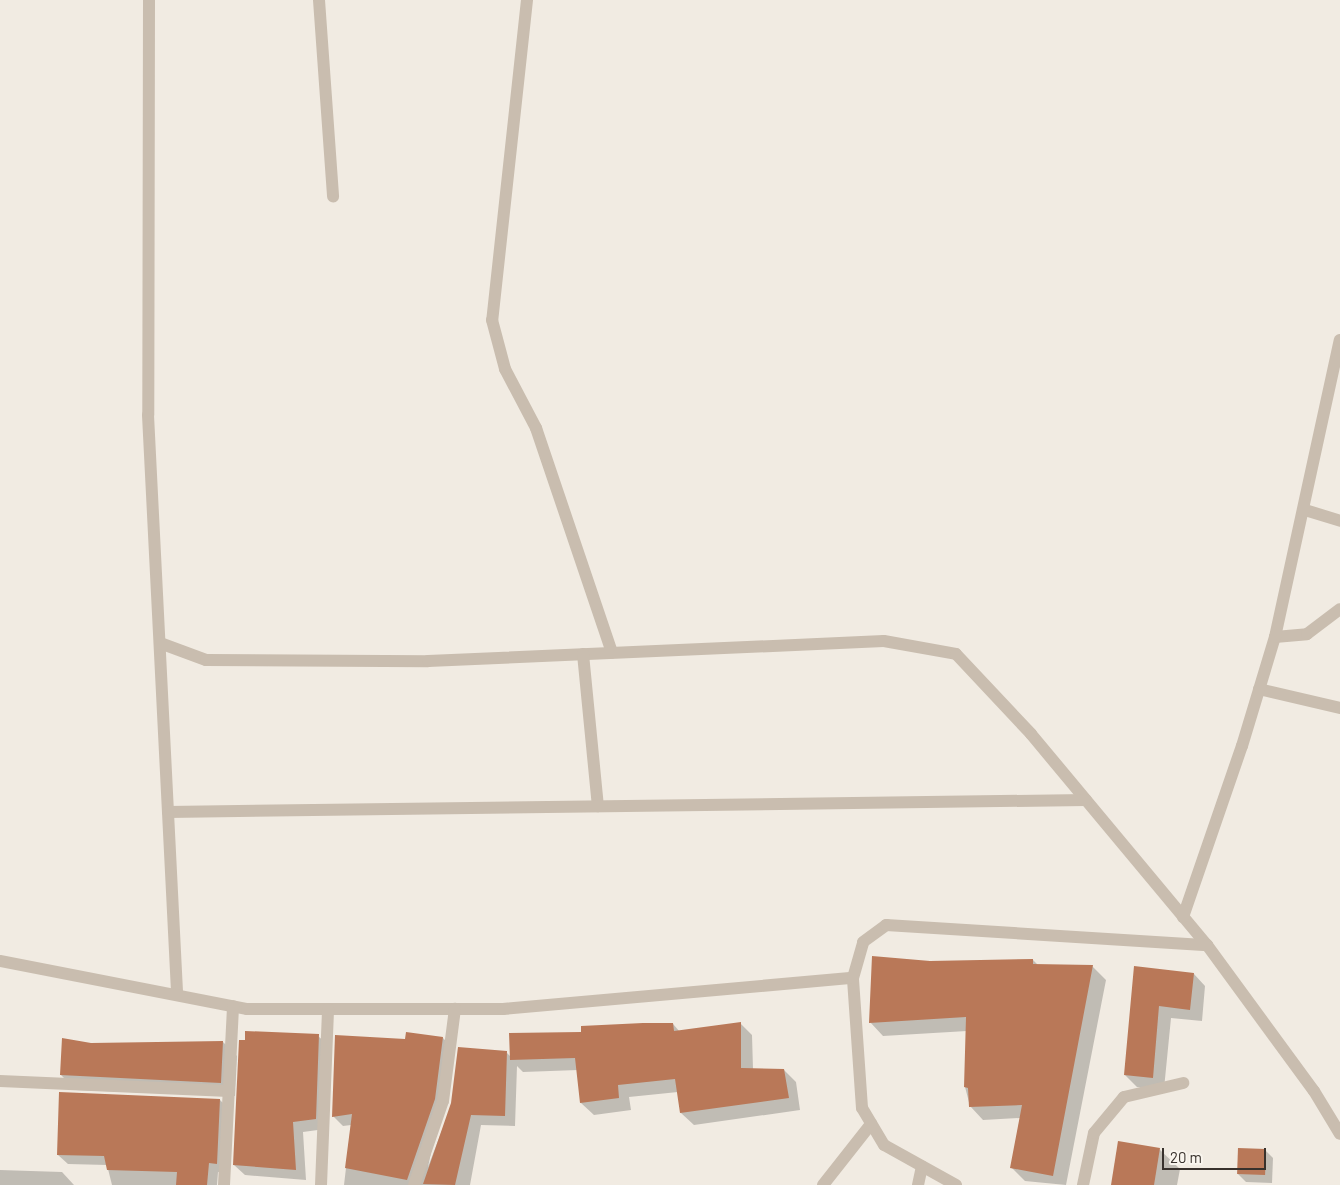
<!DOCTYPE html>
<style>
body{margin:0}
#map{position:relative;width:1340px;height:1185px;overflow:hidden;background:#f1ebe2;font-family:Barlow,sans-serif}
div>[style]{position:absolute}
.shadow>*{inset:0;background:#0003}
.building>*{inset:0;background:#b97858;transform-origin:0 0}
.lane>*{height:12px;margin:-6px;padding:0 6px;transform-origin:6px;border-radius:6px;background:#c9bdaf}
.street>*{height:12px;margin:-6px;padding:0 6px;transform-origin:6px;border-radius:6px;background:#c9bdaf}
span{translate:-50% -50%;white-space:nowrap;text-align:center;line-height:1.15;-webkit-text-stroke:4px #f9f5ee;paint-order:stroke}
.scale{position:absolute;left:1162px;top:1148px;width:104px;height:22px;box-sizing:border-box;border:2px solid #38312c;border-top:0;padding-left:6px;font-size:15px;line-height:18px;white-space:nowrap;color:#38312c;-webkit-text-stroke:4px #f9f5ee;paint-order:stroke}
</style>
<div id="map">
<div class="shadow">
<div style="clip-path:polygon(1033px 960px,1038px 965px,1092px 966px,1106px 980px,1066px 1185px,1025px 1181px,1011px 1167px,1020px 1118px,983px 1120px,970px 1106px,965px 1087px,967px 1031px,883px 1036px,870px 1022px,930px 962px)"></div>
<div style="clip-path:polygon(1135px 967px,1194px 974px,1205px 986px,1202px 1021px,1171px 1018px,1164px 1089px,1137px 1087px,1125px 1075px)"></div>
<div style="clip-path:polygon(740px 1023px,752px 1035px,753px 1069px,784px 1070px,796px 1082px,800px 1110px,694px 1125px,681px 1113px,678px 1092px,629px 1097px,631px 1110px,594px 1115px,581px 1103px,578px 1070px,523px 1072px,517px 1066px,515px 1126px,481px 1125px,470px 1185px,344px 1185px,351px 1125px,343px 1126px,333px 1116px,406px 1040px,443px 1038px,453px 1049px,428px 1167px,452px 1104px,507px 1053px,511px 1057px,583px 1033px,673px 1024px,680px 1032px)"></div>
<div style="clip-path:polygon(318px 1036px,329px 1046px,325px 1129px,303px 1132px,306px 1180px,245px 1175px,234px 1165px)"></div>
<div style="clip-path:polygon(223px 1042px,237px 1056px,235px 1096px,76px 1090px,61px 1075px,91px 1044px)"></div>
<div style="clip-path:polygon(220px 1100px,229px 1109px,226px 1173px,218px 1172px,217px 1185px,112px 1185px,107px 1165px,68px 1164px,58px 1155px)"></div>
<div style="clip-path:polygon(1159px 1149px,1180px 1169px,1177px 1185px,1115px 1185px)"></div>
<div style="clip-path:polygon(1265px 1150px,1273px 1158px,1272px 1183px,1246px 1182px,1238px 1174px)"></div>
<div style="clip-path:polygon(0 1170px,62px 1172px,74px 1185px,0 1185px)"></div>
</div>
<div class="building">
<div style="clip-path:polygon(872px 956px,930px 961px,1033px 959px,1033px 964px,1093px 965px,1053px 1176px,1010px 1168px,1022px 1105px,969px 1107px,968px 1088px,964px 1087px,966px 1017px,869px 1023px)"></div>
<div style="clip-path:polygon(1134px 966px,1194px 973px,1190px 1010px,1159px 1006px,1153px 1078px,1124px 1075px)"></div>
<div style="clip-path:polygon(741px 1022px,741px 1068px,784px 1069px,789px 1098px,680px 1113px,675px 1079px,618px 1085px,619px 1098px,580px 1103px,575px 1058px,510px 1060px,509px 1033px,581px 1032px,581px 1026px,643px 1023px,673px 1023px,674px 1031px)"></div>
<div style="clip-path:polygon(245px 1031px,319px 1034px,316px 1119px,293px 1122px,296px 1170px,233px 1165px,239px 1040px,245px 1040px)"></div>
<div style="clip-path:polygon(406px 1032px,443px 1037px,435px 1099px,407px 1180px,345px 1168px,352px 1114px,332px 1117px,335px 1035px,405px 1039px)"></div>
<div style="clip-path:polygon(62px 1038px,91px 1043px,223px 1041px,221px 1083px,60px 1075px)"></div>
<div style="clip-path:polygon(458px 1047px,507px 1051px,505px 1116px,471px 1115px,455px 1185px,423px 1184px,451px 1103px)"></div>
<div style="clip-path:polygon(59px 1092px,220px 1099px,217px 1164px,209px 1163px,207px 1185px,176px 1185px,177px 1172px,107px 1170px,104px 1156px,57px 1155px)"></div>
<div style="clip-path:polygon(1118px 1141px,1160px 1148px,1154px 1185px,1111px 1185px)"></div>
<div style="left:1238px;top:1148px;width:28px;height:26px;rotate:2deg"></div>
</div>
<div class="lane">
<div style="left:319px;top:0;width:197px;rotate:85.9deg"></div>
<div style="left:527px;top:0;width:322px;rotate:96.2deg"></div>
<div style="left:492px;top:320px;width:51px;rotate:75.1deg"></div>
<div style="left:505px;top:369px;width:67px;rotate:62.3deg"></div>
<div style="left:536px;top:428px;width:237px;rotate:71.3deg"></div>
</div>
<div class="street">
<div style="left:149px;top:0;width:415px;rotate:90.1deg"></div>
<div style="left:148px;top:415px;width:578px;rotate:87.12deg"></div>
<div style="left:1305px;top:510px;width:37px;rotate:17deg"></div>
<div style="left:1275px;top:637px;width:32px;rotate:-5deg"></div>
<div style="left:1307px;top:634px;width:41px;rotate:-37.1deg"></div>
<div style="left:160px;top:643px;width:49px;rotate:20.3deg"></div>
<div style="left:206px;top:660px;width:222px;rotate:0.3deg"></div>
<div style="left:428px;top:661px;width:456px;rotate:-2.5deg"></div>
<div style="left:884px;top:641px;width:73px;rotate:10.2deg"></div>
<div style="left:956px;top:654px;width:110px;rotate:46.8deg"></div>
<div style="left:1031px;top:734px;width:275px;rotate:50.2deg"></div>
<div style="left:1207px;top:945px;width:181px;rotate:53.8deg"></div>
<div style="left:1314px;top:1091px;width:50px;rotate:58.8deg"></div>
<div style="left:583px;top:654px;width:153px;rotate:84.4deg"></div>
<div style="left:1259px;top:689px;width:83px;rotate:13.2deg"></div>
<div style="left:168px;top:812px;width:918px;rotate:-0.75deg"></div>
<div style="left:1183px;top:917px;width:181px;rotate:-71deg"></div>
<div style="left:1242px;top:746px;width:114px;rotate:-73.2deg"></div>
<div style="left:1275px;top:637px;width:304px;rotate:-77.7deg"></div>
<div style="left:0;top:961px;width:252px;rotate:11deg"></div>
<div style="left:247px;top:1009px;width:256px"></div>
<div style="left:503px;top:1009px;width:351px;rotate:-5.1deg"></div>
<div style="left:0;top:1081px;width:229px;rotate:2.5deg"></div>
<div style="left:224px;top:1185px;width:179px;rotate:-87.1deg"></div>
<div style="left:321px;top:1185px;width:176px;rotate:-87.7deg"></div>
<div style="left:414px;top:1185px;width:89px;rotate:-71deg"></div>
<div style="left:443px;top:1101px;width:93px;rotate:-82.6deg"></div>
<div style="left:823px;top:1185px;width:78px;rotate:-51.8deg"></div>
<div style="left:918px;top:1185px;width:19px;rotate:-78deg"></div>
<div style="left:956px;top:1185px;width:82px;rotate:-150.9deg"></div>
<div style="left:884px;top:1145px;width:43px;rotate:-120.7deg"></div>
<div style="left:862px;top:1108px;width:130px;rotate:-94deg"></div>
<div style="left:853px;top:978px;width:37px;rotate:-74deg"></div>
<div style="left:863px;top:942px;width:29px;rotate:-36deg"></div>
<div style="left:886px;top:925px;width:322px;rotate:3.6deg"></div>
<div style="left:1083px;top:1185px;width:53px;rotate:-78.1deg"></div>
<div style="left:1094px;top:1133px;width:47px;rotate:-50.2deg"></div>
<div style="left:1124px;top:1097px;width:61px;rotate:-13.3deg"></div>
</div>
<div class="scale">20 m</div>
</div>
